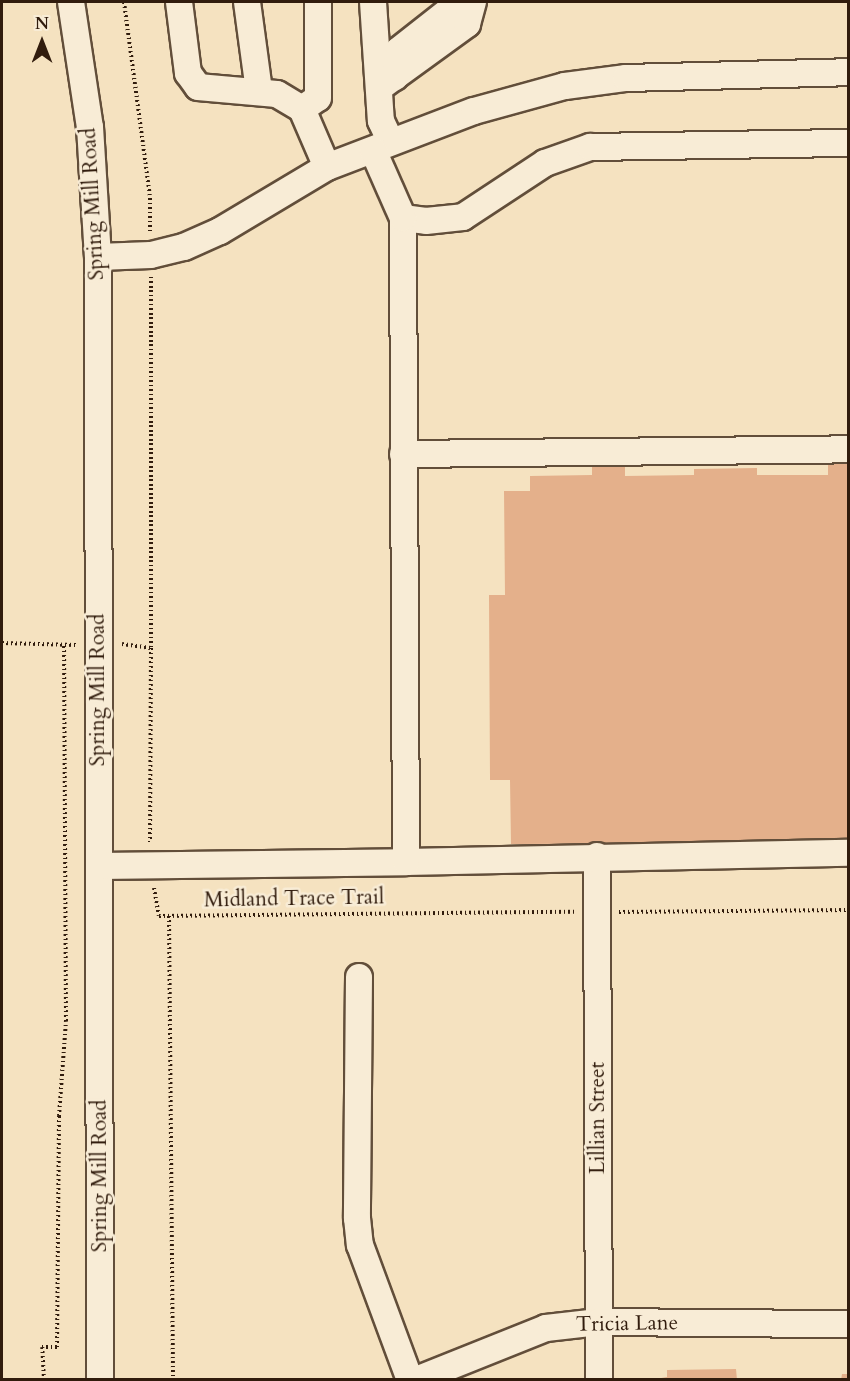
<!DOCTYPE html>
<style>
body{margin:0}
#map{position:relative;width:850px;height:1381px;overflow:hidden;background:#f5e2c0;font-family:Cardo,serif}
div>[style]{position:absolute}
.building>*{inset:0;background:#e4b08b}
.path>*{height:4px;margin-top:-2px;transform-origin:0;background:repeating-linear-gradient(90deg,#311c0d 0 1.5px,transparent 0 4.5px)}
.roads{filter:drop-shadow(2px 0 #624e3a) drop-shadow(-2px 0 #624e3a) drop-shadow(0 2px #624e3a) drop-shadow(0 -2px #624e3a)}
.minor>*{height:26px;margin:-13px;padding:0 13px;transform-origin:13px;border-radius:13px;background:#f8ecd6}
span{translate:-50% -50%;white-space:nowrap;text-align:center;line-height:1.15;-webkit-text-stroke:5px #f8ecd6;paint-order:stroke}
.street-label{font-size:21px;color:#311c0d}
.frame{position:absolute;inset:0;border:3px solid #311c0d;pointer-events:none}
.north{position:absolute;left:12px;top:12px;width:60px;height:60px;-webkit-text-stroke:4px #f8ecd6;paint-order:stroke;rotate:0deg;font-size:16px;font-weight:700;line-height:24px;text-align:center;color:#311c0d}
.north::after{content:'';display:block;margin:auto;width:21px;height:27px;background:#311c0d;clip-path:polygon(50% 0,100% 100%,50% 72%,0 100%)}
</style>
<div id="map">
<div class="building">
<div style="clip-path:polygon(848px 462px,848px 843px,511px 844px,510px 780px,490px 780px,489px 595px,505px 595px,504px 491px,530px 491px,530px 476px,592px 475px,592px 466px,625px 466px,625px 476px,694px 475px,694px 469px,757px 468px,757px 475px,828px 475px,828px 463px)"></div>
<div style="clip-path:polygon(736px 1369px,737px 1380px,649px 1380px,667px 1377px,667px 1370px)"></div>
<div style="clip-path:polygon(842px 1374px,848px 1374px,848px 1380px,841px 1380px)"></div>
</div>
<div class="path">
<div style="left:124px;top:2px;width:198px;rotate:82.4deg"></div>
<div style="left:150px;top:198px;width:35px;rotate:90deg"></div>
<div style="left:151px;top:277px;width:371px;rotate:90deg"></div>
<div style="left:2px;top:643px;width:74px;rotate:1.5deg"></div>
<div style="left:122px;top:644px;width:29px;rotate:8deg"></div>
<div style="left:151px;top:648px;width:194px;rotate:90.3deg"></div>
<div style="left:154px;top:888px;width:28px;rotate:80deg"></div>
<div style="left:619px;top:912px;width:229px;rotate:-0.5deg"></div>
<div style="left:159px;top:916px;width:416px;rotate:-0.6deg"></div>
<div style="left:169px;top:916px;width:464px;rotate:89.5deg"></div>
<div style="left:44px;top:1380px;width:33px;rotate:-93deg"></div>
<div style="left:42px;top:1347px;width:15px"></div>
<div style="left:57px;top:1347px;width:231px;rotate:-89.5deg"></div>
<div style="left:59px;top:1116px;width:95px;rotate:-85.8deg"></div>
<div style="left:66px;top:1021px;width:375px;rotate:-90.3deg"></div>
</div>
<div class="roads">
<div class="minor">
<div style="left:71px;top:2px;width:126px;rotate:81.4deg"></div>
<div style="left:90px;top:127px;width:130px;rotate:86.5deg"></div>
<div style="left:98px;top:257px;width:1123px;rotate:89.9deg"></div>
<div style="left:179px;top:2px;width:72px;rotate:82.8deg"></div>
<div style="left:188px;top:73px;width:17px;rotate:54deg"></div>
<div style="left:198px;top:87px;width:79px;rotate:5.1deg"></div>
<div style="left:277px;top:94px;width:29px;rotate:31deg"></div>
<div style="left:302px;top:109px;width:63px;rotate:66.7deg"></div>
<div style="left:247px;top:2px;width:90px;rotate:82.3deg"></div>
<div style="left:373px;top:2px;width:119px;rotate:86.2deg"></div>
<div style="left:381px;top:121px;width:23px;rotate:65deg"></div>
<div style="left:395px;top:77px;width:27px;rotate:-82deg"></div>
<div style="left:399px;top:50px;width:66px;rotate:-38.3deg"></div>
<div style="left:451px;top:9px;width:8px;rotate:-67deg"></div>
<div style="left:379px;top:88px;width:109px;rotate:-36deg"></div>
<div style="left:467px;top:24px;width:23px;rotate:-75deg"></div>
<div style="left:302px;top:109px;width:19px;rotate:-35deg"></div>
<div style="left:318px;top:98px;width:96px;rotate:-90deg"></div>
<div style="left:403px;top:218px;width:23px;rotate:7deg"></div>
<div style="left:426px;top:221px;width:37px;rotate:-6deg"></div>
<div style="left:463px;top:217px;width:98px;rotate:-33.4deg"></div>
<div style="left:545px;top:163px;width:48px;rotate:-19.6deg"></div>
<div style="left:590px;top:147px;width:258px;rotate:-0.9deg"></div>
<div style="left:98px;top:257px;width:53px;rotate:-2.2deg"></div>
<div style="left:151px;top:255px;width:34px;rotate:-14deg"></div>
<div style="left:184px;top:247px;width:39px;rotate:-24deg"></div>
<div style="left:220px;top:231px;width:125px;rotate:-30.9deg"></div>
<div style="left:327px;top:167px;width:157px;rotate:-20.9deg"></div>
<div style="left:474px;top:111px;width:94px;rotate:-15.4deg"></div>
<div style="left:565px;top:86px;width:62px;rotate:-7.5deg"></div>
<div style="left:626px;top:78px;width:222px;rotate:-1.5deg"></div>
<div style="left:403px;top:454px;width:445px;rotate:-0.6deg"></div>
<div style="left:597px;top:856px;width:524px;rotate:89.78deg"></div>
<div style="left:406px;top:862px;width:442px;rotate:-1.2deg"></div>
<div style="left:99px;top:866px;width:307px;rotate:-0.7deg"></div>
<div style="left:406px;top:862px;width:644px;rotate:-90.27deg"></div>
<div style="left:403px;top:218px;width:74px;rotate:-113.8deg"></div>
<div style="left:359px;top:977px;width:241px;rotate:90.5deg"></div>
<div style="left:357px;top:1218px;width:27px;rotate:84deg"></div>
<div style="left:360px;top:1245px;width:144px;rotate:69.7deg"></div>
<div style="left:416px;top:1380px;width:140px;rotate:-21.8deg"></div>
<div style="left:546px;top:1328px;width:53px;rotate:-6.5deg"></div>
<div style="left:599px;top:1322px;width:249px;rotate:0.5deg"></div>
</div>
</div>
<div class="street-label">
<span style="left:93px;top:204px;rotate:-93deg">Spring Mill Road</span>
<span style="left:98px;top:690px;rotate:-90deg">Spring Mill Road</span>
<span style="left:294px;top:899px;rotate:-1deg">Midland Trace Trail</span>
<span style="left:598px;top:1118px;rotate:-90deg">Lillian Street</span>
<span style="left:100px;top:1176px;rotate:-90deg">Spring Mill Road</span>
<span style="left:627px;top:1324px;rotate:-1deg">Tricia Lane</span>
</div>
<div class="frame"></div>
<div class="north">N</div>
</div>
